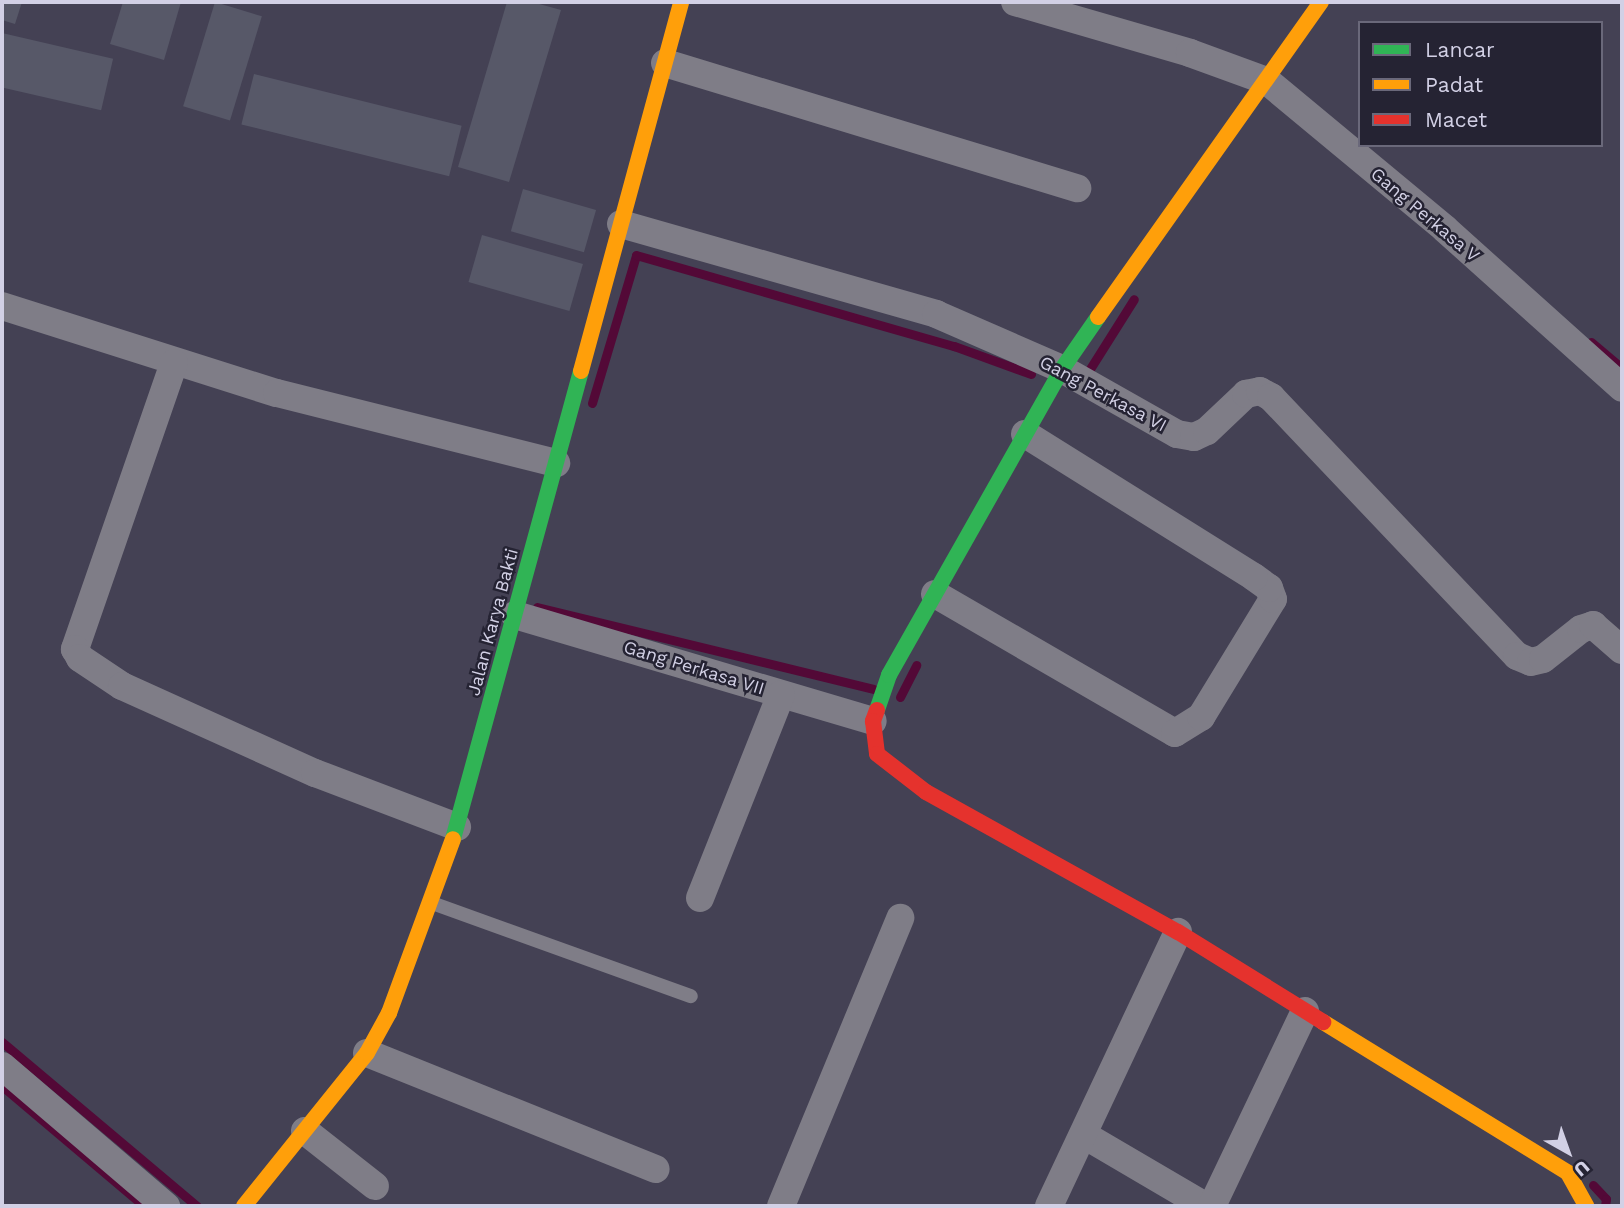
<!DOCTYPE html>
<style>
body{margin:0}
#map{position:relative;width:1624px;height:1208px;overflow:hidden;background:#444154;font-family:"Work Sans",sans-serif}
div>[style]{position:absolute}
.stream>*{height:9px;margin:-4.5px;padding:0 4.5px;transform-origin:4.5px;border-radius:4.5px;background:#530937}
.building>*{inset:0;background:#575868;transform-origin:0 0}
.lane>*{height:14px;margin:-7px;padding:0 7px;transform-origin:7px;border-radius:7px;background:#7f7d87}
.street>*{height:28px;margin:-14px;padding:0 14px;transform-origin:14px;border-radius:14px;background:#7f7d87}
.fast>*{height:16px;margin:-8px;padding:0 8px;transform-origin:8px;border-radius:8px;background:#30b455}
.slow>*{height:16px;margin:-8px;padding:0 8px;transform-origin:8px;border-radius:8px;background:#ff9f0a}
.jam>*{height:16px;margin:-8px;padding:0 8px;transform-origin:8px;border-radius:8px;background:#e5322d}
span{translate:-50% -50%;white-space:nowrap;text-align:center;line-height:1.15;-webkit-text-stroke:5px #252333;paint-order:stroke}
.street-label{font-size:18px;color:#d2d0e5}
.frame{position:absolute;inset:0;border:4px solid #d2d0e5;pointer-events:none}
.legend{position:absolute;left:1358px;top:21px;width:245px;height:126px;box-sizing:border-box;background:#252333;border:2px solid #6a687a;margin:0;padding:9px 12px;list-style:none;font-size:21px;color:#d2d0e5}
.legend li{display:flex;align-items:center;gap:14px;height:35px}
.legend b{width:35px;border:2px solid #6a687a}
.north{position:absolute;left:1533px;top:1117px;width:70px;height:70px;-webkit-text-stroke:5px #252333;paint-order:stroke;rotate:140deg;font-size:19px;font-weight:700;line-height:28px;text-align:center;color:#d2d0e5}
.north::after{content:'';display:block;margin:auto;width:24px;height:32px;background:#d2d0e5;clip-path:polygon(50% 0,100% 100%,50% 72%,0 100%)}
</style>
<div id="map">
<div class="stream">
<div style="left:1591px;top:342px;width:40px;rotate:40deg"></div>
<div style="left:1088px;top:372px;width:86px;rotate:-57.8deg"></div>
<div style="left:592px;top:403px;width:154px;rotate:-73.4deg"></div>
<div style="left:636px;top:255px;width:331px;rotate:16deg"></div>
<div style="left:954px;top:346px;width:82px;rotate:20deg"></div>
<div style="left:537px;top:607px;width:346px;rotate:13.7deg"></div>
<div style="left:900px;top:697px;width:36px;rotate:-63deg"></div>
<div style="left:2px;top:1042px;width:255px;rotate:40.1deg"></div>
<div style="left:2px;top:1086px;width:186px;rotate:40.2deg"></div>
<div style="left:1593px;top:1185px;width:19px;rotate:47deg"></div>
<div style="left:1606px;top:1199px;width:7px;rotate:98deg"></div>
</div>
<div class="building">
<div style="clip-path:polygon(2px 2px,22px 2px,15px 24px,2px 20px)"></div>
<div style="clip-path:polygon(123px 2px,181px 2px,164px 60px,110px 44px)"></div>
<div style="left:215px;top:2px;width:49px;height:109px;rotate:17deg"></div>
<div style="clip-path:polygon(507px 2px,532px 2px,561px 10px,509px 182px,458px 167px)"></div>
<div style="left:2px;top:33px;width:114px;height:53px;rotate:13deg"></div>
<div style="left:254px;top:74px;width:214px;height:52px;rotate:14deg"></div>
<div style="left:523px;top:189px;width:76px;height:44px;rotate:16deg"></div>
<div style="left:482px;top:235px;width:105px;height:49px;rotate:16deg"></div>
</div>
<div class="lane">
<div style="left:432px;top:903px;width:275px;rotate:19.8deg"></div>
</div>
<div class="street">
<div style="left:1015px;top:2px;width:182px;rotate:16.2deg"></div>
<div style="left:1190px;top:53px;width:82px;rotate:20deg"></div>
<div style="left:1267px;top:81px;width:231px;rotate:39.7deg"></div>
<div style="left:1445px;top:229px;width:238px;rotate:41.9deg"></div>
<div style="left:665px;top:63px;width:431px;rotate:16.9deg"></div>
<div style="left:621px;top:224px;width:328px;rotate:15.9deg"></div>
<div style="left:936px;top:314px;width:137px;rotate:23.6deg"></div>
<div style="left:1062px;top:369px;width:132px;rotate:29.5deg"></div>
<div style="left:1177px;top:434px;width:17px;rotate:10deg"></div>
<div style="left:1194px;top:437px;width:14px;rotate:-25deg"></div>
<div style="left:1207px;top:431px;width:54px;rotate:-43.5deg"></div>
<div style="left:1246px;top:394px;width:14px;rotate:-12deg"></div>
<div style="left:1260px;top:391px;width:13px;rotate:29deg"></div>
<div style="left:1271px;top:397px;width:357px;rotate:46.5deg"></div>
<div style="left:1517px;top:656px;width:15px;rotate:23deg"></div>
<div style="left:1531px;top:662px;width:12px;rotate:-14deg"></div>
<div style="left:1543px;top:659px;width:48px;rotate:-38.3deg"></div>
<div style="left:1581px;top:629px;width:13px;rotate:-18deg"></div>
<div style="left:1593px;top:625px;width:38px;rotate:41deg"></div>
<div style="left:2px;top:306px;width:288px;rotate:17.6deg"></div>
<div style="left:277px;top:393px;width:288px;rotate:14.1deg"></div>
<div style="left:174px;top:363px;width:303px;rotate:109.1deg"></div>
<div style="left:75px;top:649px;width:10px;rotate:61deg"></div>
<div style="left:80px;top:658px;width:50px;rotate:33.7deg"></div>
<div style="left:122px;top:686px;width:212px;rotate:24.3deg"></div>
<div style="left:315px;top:773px;width:152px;rotate:20.8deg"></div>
<div style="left:935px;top:594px;width:277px;rotate:30.1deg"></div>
<div style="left:1175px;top:733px;width:31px;rotate:-32deg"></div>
<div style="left:1201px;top:717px;width:138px;rotate:-58.6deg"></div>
<div style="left:1273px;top:599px;width:12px;rotate:-110deg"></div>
<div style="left:1269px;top:588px;width:19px;rotate:-144deg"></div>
<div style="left:1254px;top:577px;width:270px;rotate:-148deg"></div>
<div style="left:515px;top:615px;width:373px;rotate:16.5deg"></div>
<div style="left:700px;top:898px;width:219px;rotate:-68.3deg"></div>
<div style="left:367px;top:1053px;width:311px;rotate:21.9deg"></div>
<div style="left:2px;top:1066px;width:216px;rotate:40.5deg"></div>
<div style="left:305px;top:1131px;width:89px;rotate:38.2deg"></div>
<div style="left:1084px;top:1135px;width:140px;rotate:30.4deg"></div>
<div style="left:781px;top:1206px;width:312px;rotate:-67.5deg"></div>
<div style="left:1049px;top:1206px;width:303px;rotate:-64.8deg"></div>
<div style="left:1212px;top:1206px;width:216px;rotate:-64.5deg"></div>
</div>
<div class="fast">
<div style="left:877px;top:710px;width:37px;rotate:-71deg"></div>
<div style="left:889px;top:675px;width:352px;rotate:-60.5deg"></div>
<div style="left:1062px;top:369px;width:63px;rotate:-55.3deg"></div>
<div style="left:453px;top:839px;width:485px;rotate:-74.7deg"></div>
</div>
<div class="slow">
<div style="left:1098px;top:317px;width:386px;rotate:-54.7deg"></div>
<div style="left:581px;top:371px;width:382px;rotate:-74.8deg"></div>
<div style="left:1323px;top:1022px;width:288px;rotate:31.6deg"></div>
<div style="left:1568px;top:1173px;width:38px;rotate:61deg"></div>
<div style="left:244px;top:1206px;width:196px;rotate:-51.2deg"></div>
<div style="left:367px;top:1053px;width:46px;rotate:-61.2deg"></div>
<div style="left:389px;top:1013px;width:185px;rotate:-69.8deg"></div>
</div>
<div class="jam">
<div style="left:877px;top:710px;width:12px;rotate:110deg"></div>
<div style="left:873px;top:721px;width:33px;rotate:83deg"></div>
<div style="left:877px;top:754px;width:62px;rotate:37.8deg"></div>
<div style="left:926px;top:792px;width:288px;rotate:29.1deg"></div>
<div style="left:1178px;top:932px;width:171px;rotate:31.8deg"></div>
</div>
<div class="street-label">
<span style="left:1425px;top:215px;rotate:40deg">Gang Perkasa V</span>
<span style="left:1103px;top:394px;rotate:28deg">Gang Perkasa VI</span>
<span style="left:493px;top:622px;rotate:-75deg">Jalan Karya Bakti</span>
<span style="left:694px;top:668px;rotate:17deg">Gang Perkasa VII</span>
</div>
<div class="frame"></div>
<ul class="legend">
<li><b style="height:9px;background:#30b455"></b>Lancar</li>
<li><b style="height:9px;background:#ff9f0a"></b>Padat</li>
<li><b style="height:9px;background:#e5322d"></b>Macet</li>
</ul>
<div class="north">U</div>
</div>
